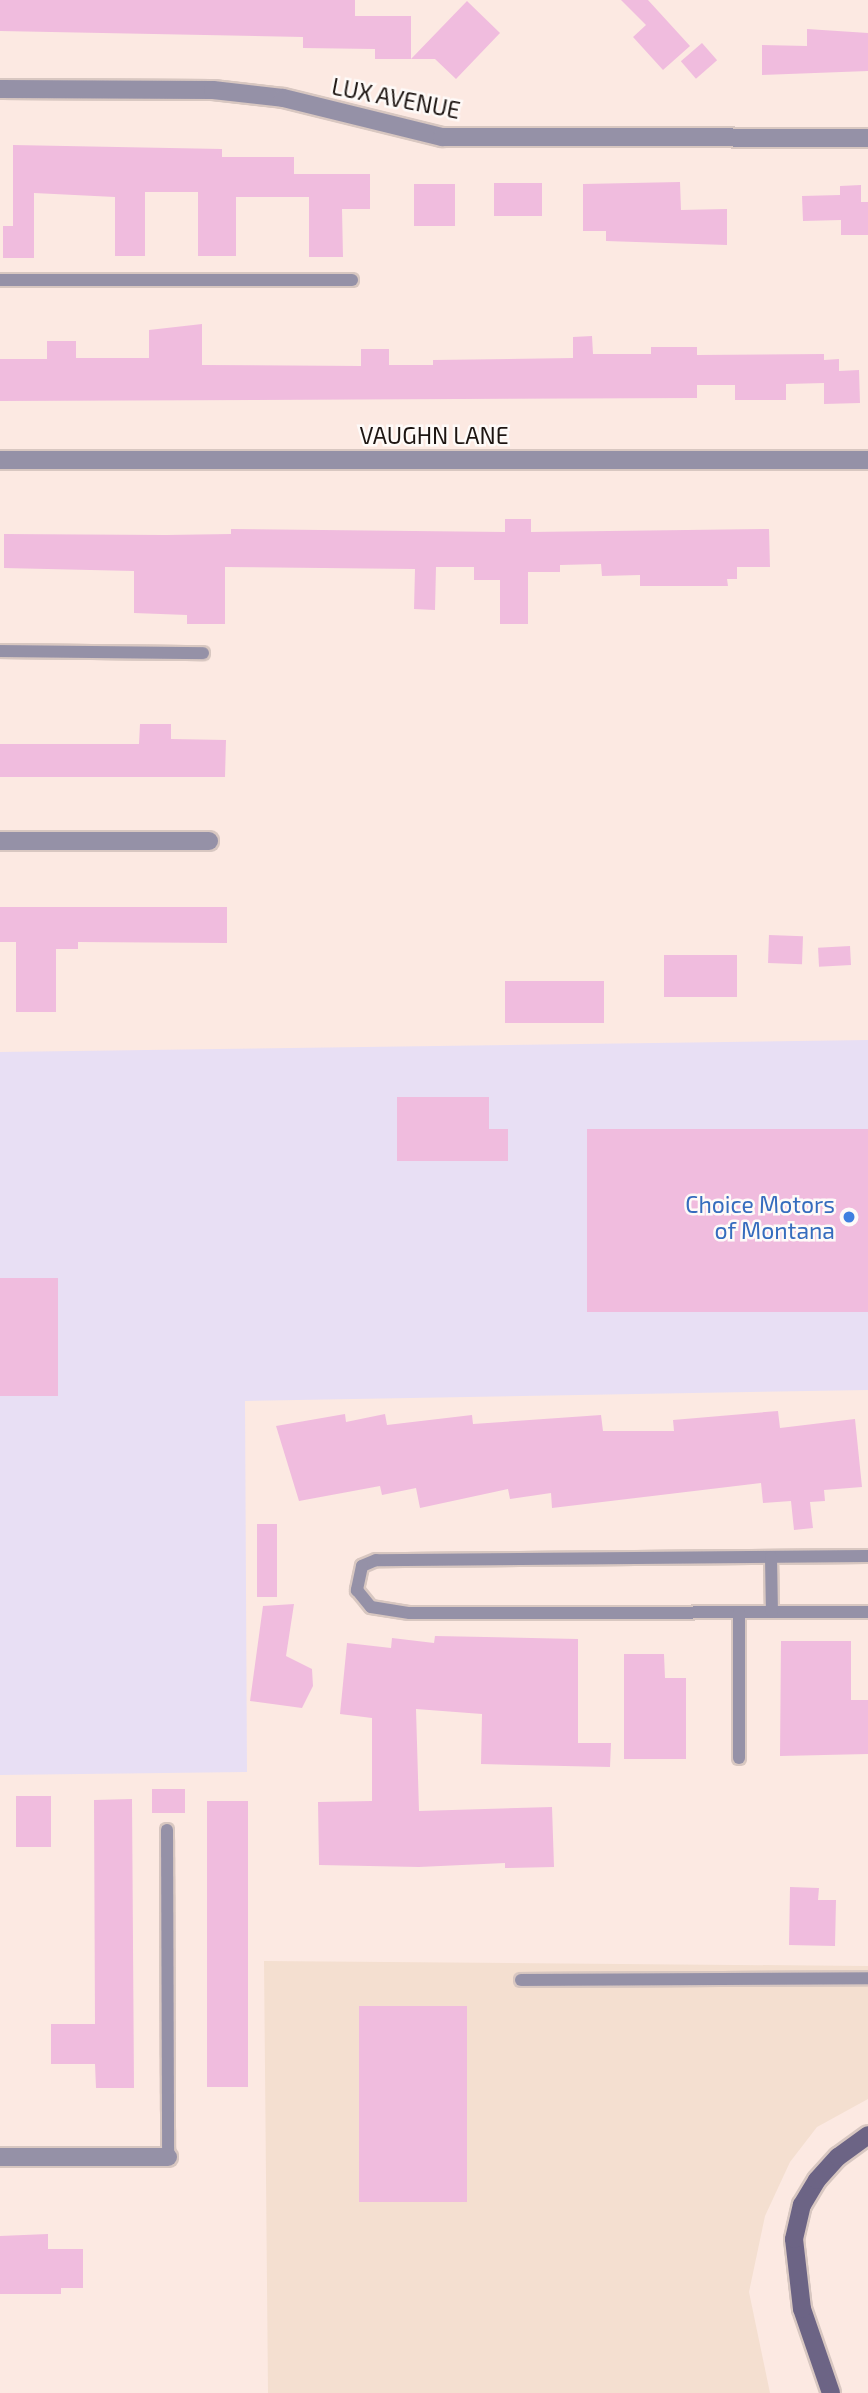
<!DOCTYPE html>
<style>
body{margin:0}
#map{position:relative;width:868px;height:2393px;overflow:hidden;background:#fce9e2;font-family:"Exo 2",sans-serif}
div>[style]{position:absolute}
.commercial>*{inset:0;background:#f4dfd0}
.industrial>*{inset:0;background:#e8dff4}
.building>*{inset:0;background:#f0bcde;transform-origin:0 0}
.roads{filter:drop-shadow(2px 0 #d8c7c1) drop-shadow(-2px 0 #d8c7c1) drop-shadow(0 2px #d8c7c1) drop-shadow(0 -2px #d8c7c1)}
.service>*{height:12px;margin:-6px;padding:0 6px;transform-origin:6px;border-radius:6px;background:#9591a7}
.minor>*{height:18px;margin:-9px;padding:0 9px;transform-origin:9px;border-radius:9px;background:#9591a7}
.secondary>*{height:18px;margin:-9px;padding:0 9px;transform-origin:9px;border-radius:9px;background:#6c6485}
.dots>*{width:19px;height:19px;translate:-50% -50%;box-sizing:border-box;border:4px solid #fefaf8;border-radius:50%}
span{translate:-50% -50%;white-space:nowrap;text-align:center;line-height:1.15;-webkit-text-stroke:5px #fefaf8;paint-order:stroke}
.street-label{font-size:23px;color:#1d1512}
.shop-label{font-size:23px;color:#366cbe}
.right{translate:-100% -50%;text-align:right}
</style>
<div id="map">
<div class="commercial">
<div style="clip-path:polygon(264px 1961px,868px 1966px,868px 2099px,817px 2127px,790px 2162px,765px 2216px,749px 2292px,770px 2393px,268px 2393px)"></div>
</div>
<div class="industrial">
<div style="clip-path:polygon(868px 1040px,868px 1390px,245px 1401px,247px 1772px,0 1775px,0 1052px)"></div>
</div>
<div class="building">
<div style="clip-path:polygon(0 0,355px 0,355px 16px,411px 16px,411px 59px,375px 59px,375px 49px,303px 48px,303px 37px,0 31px)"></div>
<div style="clip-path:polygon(621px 0,648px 0,690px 46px,663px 70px,633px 37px,646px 25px)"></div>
<div style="clip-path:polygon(467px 1px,500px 33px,456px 79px,435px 59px,411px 59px)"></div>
<div style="clip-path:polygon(807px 29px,868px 33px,868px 71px,762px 75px,762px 45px,807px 46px)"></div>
<div style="left:702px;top:43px;width:23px;height:28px;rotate:49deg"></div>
<div style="clip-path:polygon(13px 145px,222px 149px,222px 157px,294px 157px,294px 174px,370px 174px,370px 209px,342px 209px,343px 257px,309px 257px,309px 197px,236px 197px,236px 256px,198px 256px,198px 192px,145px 192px,145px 256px,115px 256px,115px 197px,34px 193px,34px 258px,3px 258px,3px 226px,13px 226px)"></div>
<div style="clip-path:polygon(680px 182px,681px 210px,727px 209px,727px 245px,606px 241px,606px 231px,583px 231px,583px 184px)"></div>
<div style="left:494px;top:183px;width:48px;height:33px"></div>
<div style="left:414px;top:184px;width:41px;height:42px"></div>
<div style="clip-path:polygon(861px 185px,861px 202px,868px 202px,868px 235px,841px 235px,841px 220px,803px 221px,802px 196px,840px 195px,840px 186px)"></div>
<div style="clip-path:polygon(202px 324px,202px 365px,361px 366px,361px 349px,389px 349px,389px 365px,433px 365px,433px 360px,573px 358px,573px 337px,592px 336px,593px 354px,651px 354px,651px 347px,697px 347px,697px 355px,824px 354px,824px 360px,839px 359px,839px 371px,859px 370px,860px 403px,824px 404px,824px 383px,786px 384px,786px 400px,735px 400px,735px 385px,697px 385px,697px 398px,0 401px,0 359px,47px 359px,47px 341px,76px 341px,76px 358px,149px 358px,149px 330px)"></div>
<div style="clip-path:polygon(505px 519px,531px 519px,531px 532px,769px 529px,770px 567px,737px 567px,737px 579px,727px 579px,728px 586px,640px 586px,640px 575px,602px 576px,601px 564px,560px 565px,560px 572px,528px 572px,528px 624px,500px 624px,500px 580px,474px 580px,474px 567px,436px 567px,435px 610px,414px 609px,415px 569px,225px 567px,225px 624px,187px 624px,187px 615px,134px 613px,134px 571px,4px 568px,4px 534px,166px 535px,231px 534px,231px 529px,505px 532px)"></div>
<div style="clip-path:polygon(140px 724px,171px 724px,171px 739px,226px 740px,225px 777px,0 777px,0 744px,139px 744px)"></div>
<div style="clip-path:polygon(0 907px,227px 907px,227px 943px,78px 942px,78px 949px,56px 949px,56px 1012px,16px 1012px,16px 942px,0 942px)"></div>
<div style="left:769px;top:935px;width:34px;height:28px;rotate:2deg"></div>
<div style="left:850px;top:946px;width:19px;height:32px;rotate:87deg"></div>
<div style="left:664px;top:955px;width:73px;height:42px"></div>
<div style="left:505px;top:981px;width:99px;height:42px"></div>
<div style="clip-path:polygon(397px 1097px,489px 1097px,489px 1129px,508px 1129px,508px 1161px,397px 1161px)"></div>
<div style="left:587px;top:1129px;width:281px;height:183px"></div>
<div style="left:0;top:1278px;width:58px;height:118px"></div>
<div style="clip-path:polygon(778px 1411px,780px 1428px,855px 1419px,862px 1487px,824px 1490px,825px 1501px,810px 1502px,813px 1528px,794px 1530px,791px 1501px,763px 1503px,761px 1483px,552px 1508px,551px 1493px,510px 1499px,508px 1489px,420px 1508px,416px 1488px,382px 1495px,380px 1486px,299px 1501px,276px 1426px,345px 1414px,346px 1422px,385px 1414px,387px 1425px,472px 1415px,473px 1424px,601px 1415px,603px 1431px,674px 1431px,673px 1420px)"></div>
<div style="left:257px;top:1524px;width:20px;height:73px"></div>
<div style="clip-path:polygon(294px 1604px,286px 1656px,312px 1669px,313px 1686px,302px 1708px,250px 1701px,263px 1606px)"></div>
<div style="clip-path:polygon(435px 1636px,578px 1639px,578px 1743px,611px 1743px,610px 1767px,481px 1764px,482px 1714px,416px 1709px,419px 1811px,552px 1807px,554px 1867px,505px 1868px,505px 1863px,419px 1867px,319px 1865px,318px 1802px,372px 1801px,372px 1718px,340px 1714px,347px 1643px,391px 1648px,392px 1638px,434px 1643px)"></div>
<div style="clip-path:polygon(781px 1641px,851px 1641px,851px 1700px,868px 1700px,868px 1754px,780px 1756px)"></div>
<div style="clip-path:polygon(624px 1654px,664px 1654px,665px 1678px,686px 1678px,686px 1759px,624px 1759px)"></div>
<div style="left:152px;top:1789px;width:33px;height:24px"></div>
<div style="left:16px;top:1796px;width:35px;height:51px"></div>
<div style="clip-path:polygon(132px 1799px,134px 2088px,96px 2088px,95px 2064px,51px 2064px,51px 2024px,95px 2024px,94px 1800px)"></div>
<div style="left:207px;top:1801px;width:41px;height:286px"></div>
<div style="clip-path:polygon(790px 1887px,819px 1888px,818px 1900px,836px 1900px,835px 1946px,789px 1945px)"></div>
<div style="left:359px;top:2006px;width:108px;height:196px"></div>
<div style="clip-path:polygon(48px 2234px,48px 2249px,83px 2249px,83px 2288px,61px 2288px,61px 2294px,0 2294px,0 2236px)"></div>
</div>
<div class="roads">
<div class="service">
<div style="left:0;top:280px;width:352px"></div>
<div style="left:0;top:651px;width:203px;rotate:0.6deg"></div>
<div style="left:868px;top:1556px;width:492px;rotate:179.5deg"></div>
<div style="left:376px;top:1560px;width:15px;rotate:157deg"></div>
<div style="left:362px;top:1566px;width:25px;rotate:102deg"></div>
<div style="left:357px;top:1590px;width:22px;rotate:51deg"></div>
<div style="left:371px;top:1607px;width:39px;rotate:9deg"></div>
<div style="left:410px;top:1613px;width:458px;rotate:-0.1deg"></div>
<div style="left:771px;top:1557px;width:55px;rotate:89deg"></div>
<div style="left:739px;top:1612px;width:146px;rotate:90deg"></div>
<div style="left:167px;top:1830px;width:327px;rotate:89.8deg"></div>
<div style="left:521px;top:1980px;width:347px;rotate:-0.3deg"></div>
</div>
<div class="minor">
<div style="left:0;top:89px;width:213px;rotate:0.3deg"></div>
<div style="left:213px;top:90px;width:70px;rotate:6.5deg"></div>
<div style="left:283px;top:98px;width:164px;rotate:13.8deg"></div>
<div style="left:442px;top:137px;width:426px;rotate:0.1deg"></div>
<div style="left:0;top:460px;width:868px"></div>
<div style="left:0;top:841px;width:209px"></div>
<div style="left:0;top:2157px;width:168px"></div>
</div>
<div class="secondary">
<div style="left:831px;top:2393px;width:89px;rotate:-109deg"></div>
<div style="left:802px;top:2309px;width:70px;rotate:-96.5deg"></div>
<div style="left:794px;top:2239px;width:35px;rotate:-77deg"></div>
<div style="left:802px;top:2205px;width:29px;rotate:-59deg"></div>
<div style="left:817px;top:2180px;width:31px;rotate:-48deg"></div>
<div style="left:838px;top:2157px;width:37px;rotate:-36deg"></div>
</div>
</div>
<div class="dots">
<div style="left:849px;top:1217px;background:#3f7fe0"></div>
</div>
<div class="street-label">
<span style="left:396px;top:98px;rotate:11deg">LUX AVENUE</span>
<span style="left:434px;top:435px">VAUGHN LANE</span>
</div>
<div class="shop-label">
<span class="right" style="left:835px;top:1217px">Choice Motors<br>of Montana</span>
</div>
</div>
